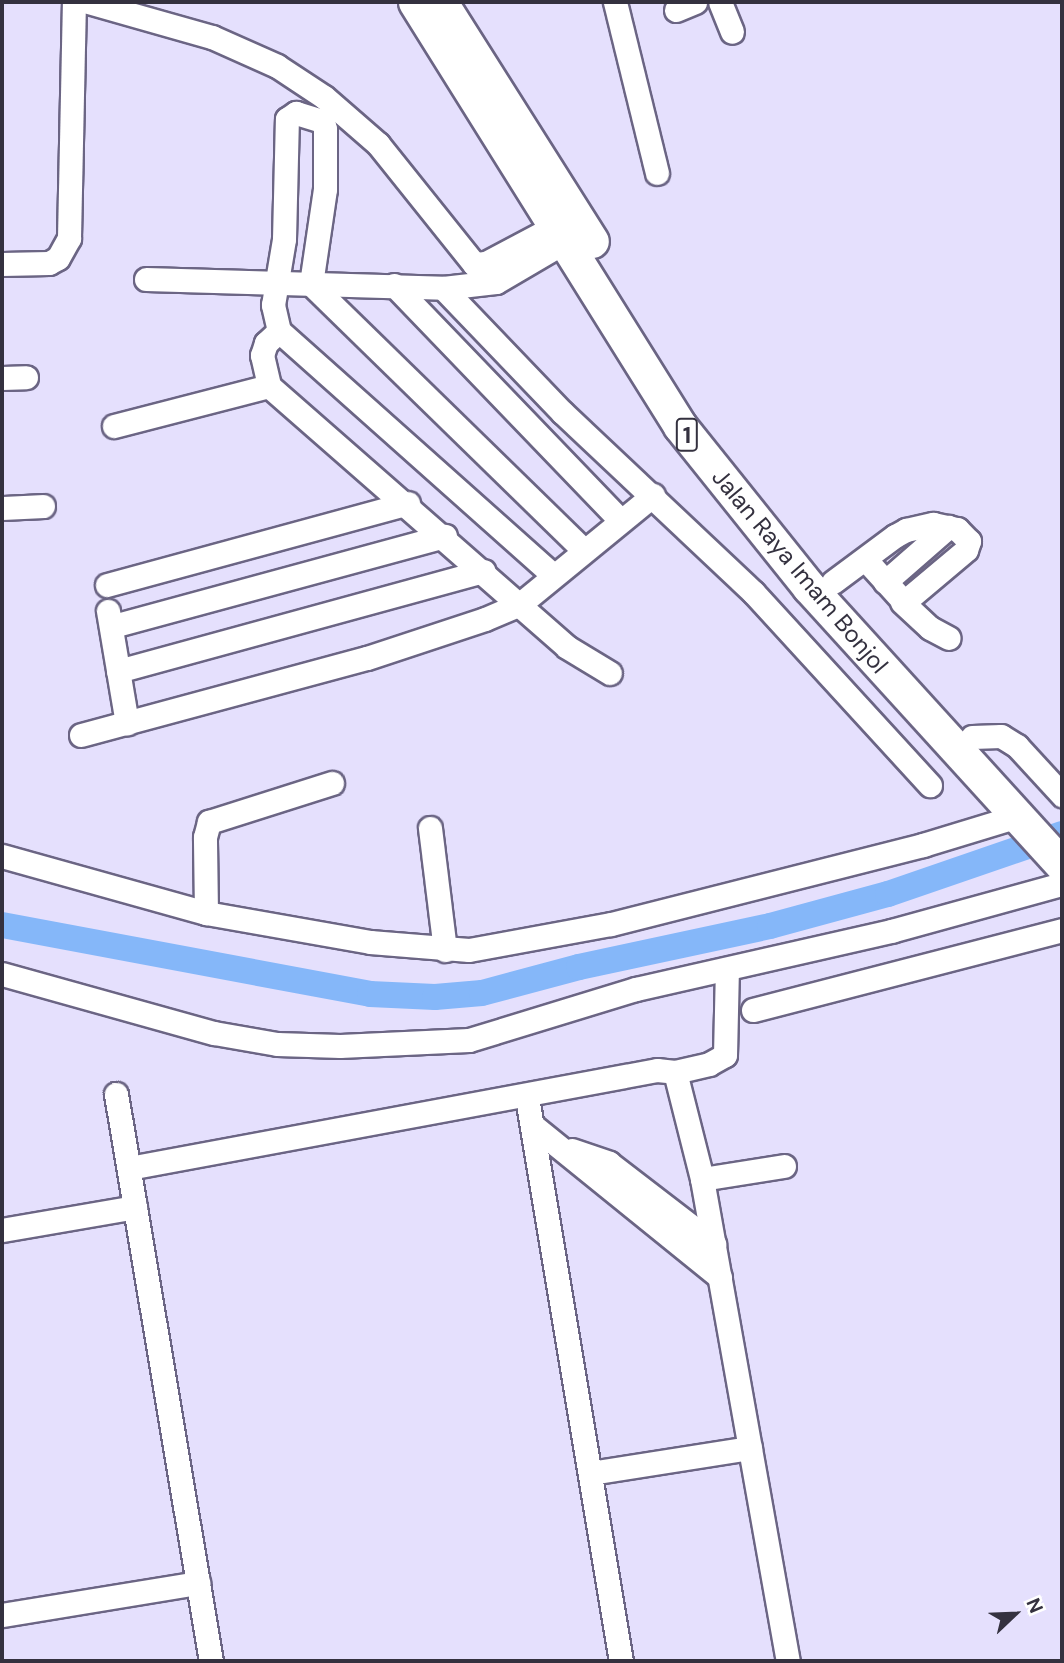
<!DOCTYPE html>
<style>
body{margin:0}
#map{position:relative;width:1064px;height:1663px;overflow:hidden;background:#e5e0fd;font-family:"DM Sans",sans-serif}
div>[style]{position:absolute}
.river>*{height:26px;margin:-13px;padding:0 13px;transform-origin:13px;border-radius:13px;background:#85b7f9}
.roads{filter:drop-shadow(2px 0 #6b6584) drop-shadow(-2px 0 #6b6584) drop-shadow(0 2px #6b6584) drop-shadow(0 -2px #6b6584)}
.minor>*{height:23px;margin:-11.5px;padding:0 11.5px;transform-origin:11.5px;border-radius:11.5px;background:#fff}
.highway>*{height:33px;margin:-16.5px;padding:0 16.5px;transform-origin:16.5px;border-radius:16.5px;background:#fff}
span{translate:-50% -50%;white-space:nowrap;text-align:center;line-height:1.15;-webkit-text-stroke:5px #fff;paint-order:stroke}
.shield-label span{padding:2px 5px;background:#fff;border:2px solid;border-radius:5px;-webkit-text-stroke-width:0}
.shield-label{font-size:23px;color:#34313f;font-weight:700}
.street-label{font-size:24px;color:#34313f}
.frame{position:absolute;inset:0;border:4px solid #34313f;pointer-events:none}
.north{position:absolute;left:980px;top:1579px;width:70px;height:70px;-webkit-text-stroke:5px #fff;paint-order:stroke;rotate:67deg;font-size:19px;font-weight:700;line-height:28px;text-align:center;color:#34313f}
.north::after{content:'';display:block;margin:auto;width:24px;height:32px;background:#34313f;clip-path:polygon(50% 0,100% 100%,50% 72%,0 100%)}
</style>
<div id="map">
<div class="river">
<div style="left:2px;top:925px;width:374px;rotate:10.6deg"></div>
<div style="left:370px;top:994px;width:65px;rotate:2.6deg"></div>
<div style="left:435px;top:997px;width:47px;rotate:-4.9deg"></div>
<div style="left:482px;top:993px;width:100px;rotate:-15deg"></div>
<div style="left:579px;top:967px;width:195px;rotate:-12.1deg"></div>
<div style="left:770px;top:926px;width:122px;rotate:-15.2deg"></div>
<div style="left:888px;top:894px;width:184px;rotate:-19deg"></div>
</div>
<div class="roads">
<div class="minor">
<div style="left:88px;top:2px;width:129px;rotate:15.8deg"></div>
<div style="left:212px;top:37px;width:71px;rotate:24deg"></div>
<div style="left:277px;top:66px;width:56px;rotate:33.4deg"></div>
<div style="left:324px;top:97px;width:72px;rotate:41deg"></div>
<div style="left:378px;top:144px;width:154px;rotate:51.3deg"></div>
<div style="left:474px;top:264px;width:12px;rotate:-5deg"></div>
<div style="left:486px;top:263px;width:79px;rotate:-27.9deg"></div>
<div style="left:615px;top:2px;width:176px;rotate:76.2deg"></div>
<div style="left:720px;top:2px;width:32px;rotate:68deg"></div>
<div style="left:676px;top:10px;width:21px;rotate:-23deg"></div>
<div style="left:2px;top:264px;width:47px;rotate:-1.2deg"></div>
<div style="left:49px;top:263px;width:10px;rotate:-29deg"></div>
<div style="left:58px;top:258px;width:23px;rotate:-61deg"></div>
<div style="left:69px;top:238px;width:236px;rotate:-88.8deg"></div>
<div style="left:146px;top:279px;width:297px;rotate:1.7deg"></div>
<div style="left:443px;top:288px;width:53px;rotate:-6.5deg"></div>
<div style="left:496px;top:282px;width:81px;rotate:-30.4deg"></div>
<div style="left:394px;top:285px;width:325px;rotate:46.1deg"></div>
<div style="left:443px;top:288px;width:173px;rotate:46.2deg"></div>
<div style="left:563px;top:413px;width:261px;rotate:43.3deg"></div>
<div style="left:753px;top:592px;width:262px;rotate:47.5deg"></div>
<div style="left:279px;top:331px;width:27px;rotate:-103deg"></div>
<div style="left:273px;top:305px;width:67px;rotate:-80.5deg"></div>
<div style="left:284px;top:239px;width:120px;rotate:-88.6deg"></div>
<div style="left:287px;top:119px;width:11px;rotate:-34deg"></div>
<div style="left:296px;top:113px;width:28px;rotate:17deg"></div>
<div style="left:323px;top:121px;width:8px;rotate:76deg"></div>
<div style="left:325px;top:129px;width:60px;rotate:90deg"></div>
<div style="left:325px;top:189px;width:96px;rotate:98.4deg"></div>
<div style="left:311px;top:284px;width:380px;rotate:44.3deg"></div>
<div style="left:2px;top:378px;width:24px;rotate:-2deg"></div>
<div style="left:114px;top:426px;width:160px;rotate:-14.5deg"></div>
<div style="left:2px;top:508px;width:41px;rotate:-2.8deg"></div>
<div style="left:553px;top:575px;width:367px;rotate:-138.3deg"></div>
<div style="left:279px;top:331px;width:18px;rotate:137deg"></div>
<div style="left:266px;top:343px;width:13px;rotate:108deg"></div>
<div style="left:262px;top:355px;width:32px;rotate:77deg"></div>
<div style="left:269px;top:386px;width:396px;rotate:41.2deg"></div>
<div style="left:567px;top:647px;width:50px;rotate:31.2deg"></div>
<div style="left:833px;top:582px;width:77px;rotate:-36.6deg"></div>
<div style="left:895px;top:536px;width:13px;rotate:-29deg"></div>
<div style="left:906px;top:530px;width:28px;rotate:-13deg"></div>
<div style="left:933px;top:524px;width:25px;rotate:12deg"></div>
<div style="left:957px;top:529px;width:17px;rotate:45deg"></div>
<div style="left:969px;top:541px;width:9px;rotate:108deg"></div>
<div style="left:966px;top:550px;width:81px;rotate:140deg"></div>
<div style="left:904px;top:602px;width:58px;rotate:-132.2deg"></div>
<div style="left:885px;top:582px;width:84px;rotate:-41.1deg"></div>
<div style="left:107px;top:585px;width:312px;rotate:-15.2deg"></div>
<div style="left:902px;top:602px;width:38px;rotate:43deg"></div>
<div style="left:930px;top:628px;width:21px;rotate:28deg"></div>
<div style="left:108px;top:611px;width:114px;rotate:80.4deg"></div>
<div style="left:113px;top:626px;width:344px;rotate:-15.2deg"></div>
<div style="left:118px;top:671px;width:379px;rotate:-15.3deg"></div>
<div style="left:81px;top:735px;width:296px;rotate:-15.1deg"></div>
<div style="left:367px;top:658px;width:124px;rotate:-18.3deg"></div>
<div style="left:485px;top:619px;width:38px;rotate:-23deg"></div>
<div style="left:520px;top:604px;width:172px;rotate:-39.3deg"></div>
<div style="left:972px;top:737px;width:29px;rotate:-2deg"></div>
<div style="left:1001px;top:736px;width:19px;rotate:32deg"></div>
<div style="left:1017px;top:746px;width:67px;rotate:47.4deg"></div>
<div style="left:430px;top:828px;width:123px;rotate:83deg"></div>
<div style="left:2px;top:856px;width:212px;rotate:15.6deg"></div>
<div style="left:206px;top:913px;width:167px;rotate:10deg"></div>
<div style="left:370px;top:942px;width:99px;rotate:4.6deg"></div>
<div style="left:469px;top:950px;width:144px;rotate:-10.4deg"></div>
<div style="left:611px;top:924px;width:322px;rotate:-14.2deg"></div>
<div style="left:923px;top:845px;width:99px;rotate:-17deg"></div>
<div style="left:206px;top:913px;width:76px;rotate:-90.8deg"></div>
<div style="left:205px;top:837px;width:16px;rotate:-75deg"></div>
<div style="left:209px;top:822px;width:129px;rotate:-17.6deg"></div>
<div style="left:2px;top:974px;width:220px;rotate:15.6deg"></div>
<div style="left:214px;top:1033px;width:64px;rotate:9.9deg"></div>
<div style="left:277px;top:1044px;width:63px;rotate:1.8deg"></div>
<div style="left:340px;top:1046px;width:129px;rotate:-2.7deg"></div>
<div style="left:469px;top:1040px;width:175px;rotate:-17deg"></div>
<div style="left:636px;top:989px;width:262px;rotate:-12.8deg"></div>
<div style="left:891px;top:931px;width:177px;rotate:-15.4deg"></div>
<div style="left:753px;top:1010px;width:319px;rotate:-14.5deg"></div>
<div style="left:675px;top:1072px;width:35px;rotate:-13deg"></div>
<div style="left:709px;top:1064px;width:18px;rotate:-29deg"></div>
<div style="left:725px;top:1055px;width:86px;rotate:-88.7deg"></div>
<div style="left:116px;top:1094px;width:575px;rotate:80.49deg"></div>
<div style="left:527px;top:1097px;width:572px;rotate:80.54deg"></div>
<div style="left:532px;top:1125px;width:242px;rotate:39deg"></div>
<div style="left:572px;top:1150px;width:39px;rotate:19deg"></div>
<div style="left:609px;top:1163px;width:133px;rotate:37.6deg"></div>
<div style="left:129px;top:1168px;width:537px;rotate:-10.51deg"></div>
<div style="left:657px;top:1070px;width:18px;rotate:6deg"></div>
<div style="left:675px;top:1072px;width:110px;rotate:75.8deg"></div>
<div style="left:702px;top:1179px;width:490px;rotate:79.9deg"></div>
<div style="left:702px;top:1179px;width:83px;rotate:-9deg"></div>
<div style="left:2px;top:1230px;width:135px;rotate:-9.8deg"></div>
<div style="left:590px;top:1473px;width:162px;rotate:-8.9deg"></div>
<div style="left:2px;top:1615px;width:199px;rotate:-9.3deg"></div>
</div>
<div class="highway">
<div style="left:415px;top:2px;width:500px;rotate:57.99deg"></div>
<div style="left:680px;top:426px;width:206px;rotate:51.3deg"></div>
<div style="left:809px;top:587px;width:376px;rotate:47.7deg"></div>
<div style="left:447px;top:12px;width:271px;rotate:57.7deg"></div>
</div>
</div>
<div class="shield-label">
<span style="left:687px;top:435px">1</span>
</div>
<div class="street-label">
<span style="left:800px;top:571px;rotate:50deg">Jalan Raya Imam Bonjol</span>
</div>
<div class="frame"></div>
<div class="north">N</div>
</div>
